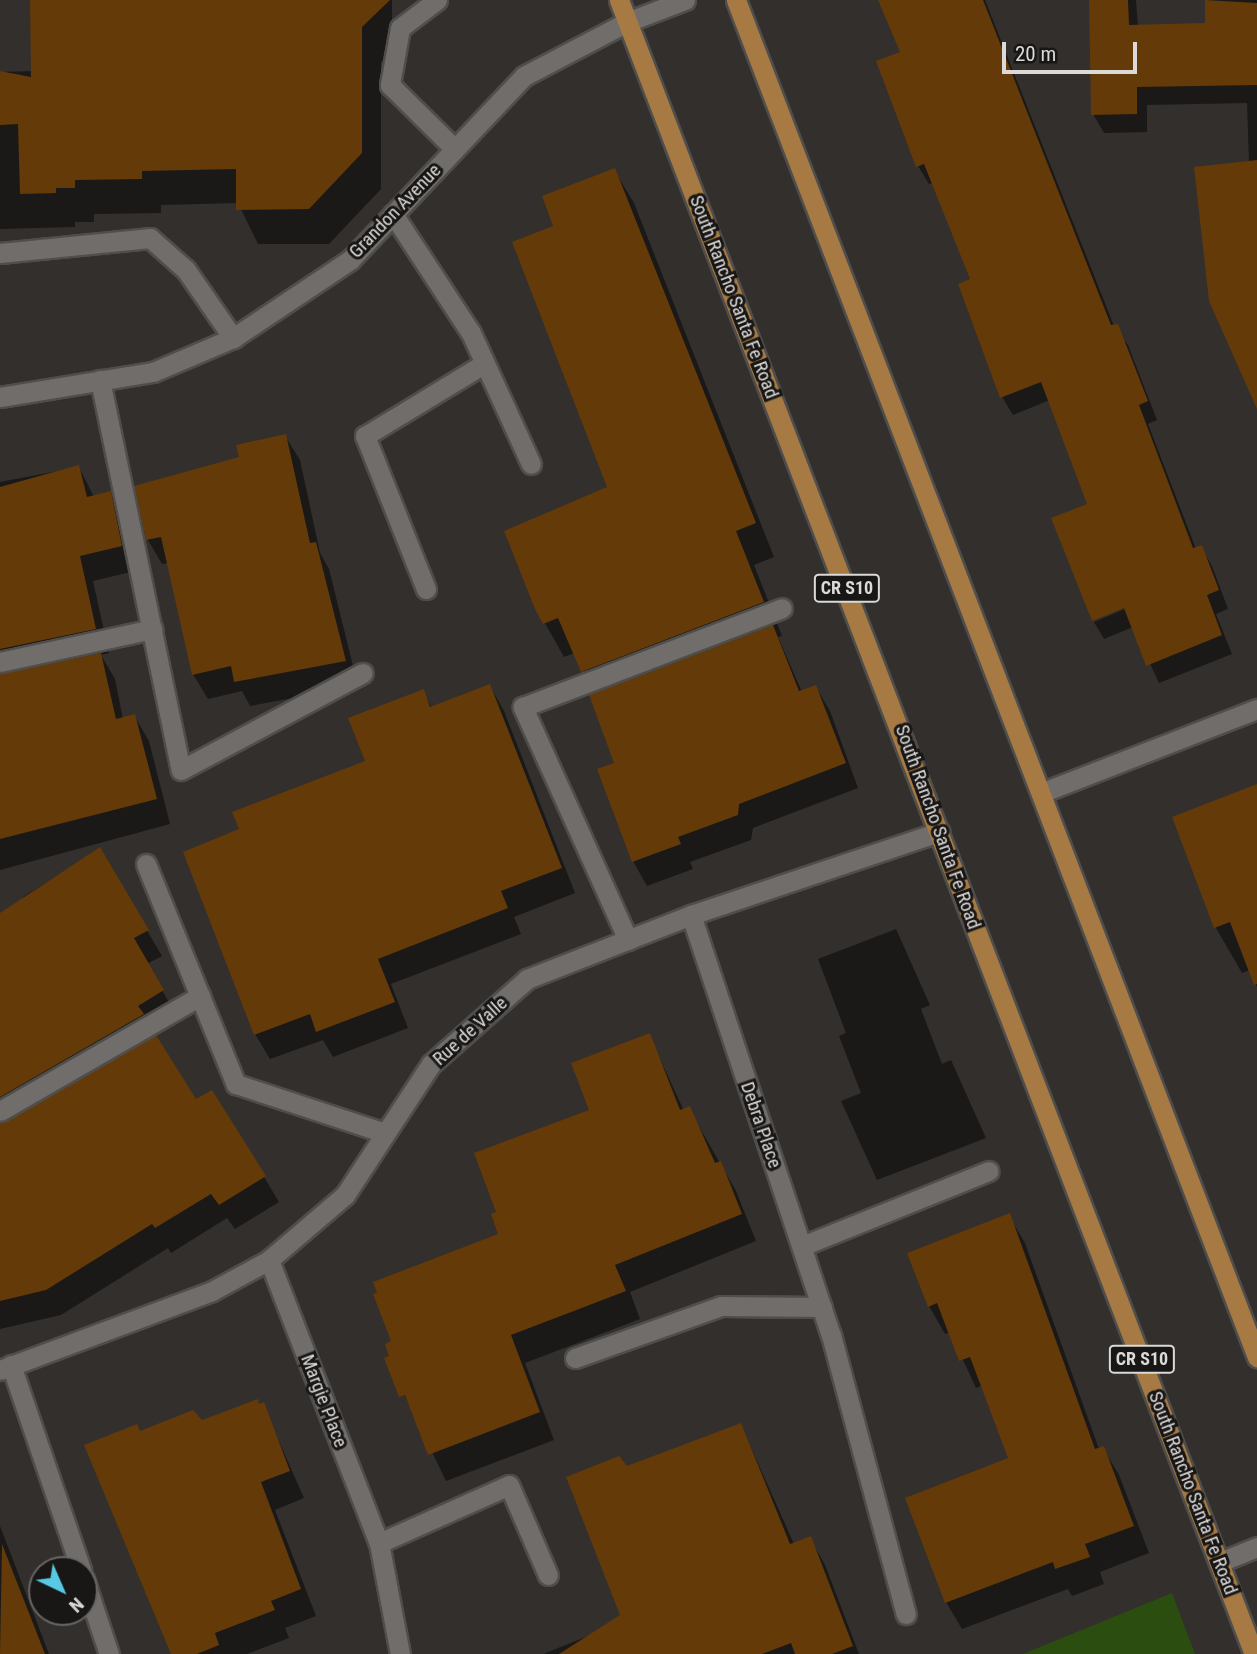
<!DOCTYPE html>
<style>
body{margin:0}
#map{position:relative;width:1257px;height:1654px;overflow:hidden;background:#322f2d;font-family:"Roboto Condensed",sans-serif}
div>[style]{position:absolute}
.green>*{inset:0;background:#2c4d10}
.shadow>*{inset:0;background:#0007}
.building>*{inset:0;background:#643a08}
.roads{filter:drop-shadow(2px 0 #4f4e4c) drop-shadow(-2px 0 #4f4e4c) drop-shadow(0 2px #4f4e4c) drop-shadow(0 -2px #4f4e4c)}
.service>*{height:19px;margin:-9.5px;padding:0 9.5px;transform-origin:9.5px;border-radius:9.5px;background:#706d6a}
.minor>*{height:19px;margin:-9.5px;padding:0 9.5px;transform-origin:9.5px;border-radius:9.5px;background:#706d6a}
.primary>*{height:19px;margin:-9.5px;padding:0 9.5px;transform-origin:9.5px;border-radius:9.5px;background:#a67a42}
span{translate:-50% -50%;white-space:nowrap;text-align:center;line-height:1.15;-webkit-text-stroke:6px #191716;paint-order:stroke}
.shield-label span{padding:2px 5px;background:#191716;border:2px solid;border-radius:5px;-webkit-text-stroke-width:0}
.shield-label{font-size:18px;color:#dbdad8;font-weight:700}
.street-label{font-size:19px;color:#dbdad8}
.north{position:absolute;left:28px;top:1556px;width:70px;height:70px;box-sizing:border-box;background:#191716;border:2px solid #676564;border-radius:50%;rotate:136deg;font-size:19px;font-weight:700;line-height:28px;text-align:center;color:#dbdad8}
.north::after{content:'';display:block;margin:auto;width:24px;height:32px;background:#58c9e4;clip-path:polygon(50% 0,100% 100%,50% 72%,0 100%)}
.scale{position:absolute;left:1002px;top:42px;width:135px;height:32px;box-sizing:border-box;border:4px solid #dbdad8;border-top:0;padding-left:9px;font-size:21px;line-height:24px;white-space:nowrap;color:#dbdad8;-webkit-text-stroke:5px #191716;paint-order:stroke}
</style>
<div id="map">
<div class="green">
<div style="clip-path:polygon(1172px 1593px,1195px 1654px,1023px 1654px)"></div>
</div>
<div class="shadow">
<div style="clip-path:polygon(32px 0,392px 0,392px 51px,381px 62px,381px 189px,329px 244px,258px 244px,238px 203px,161px 205px,161px 213px,94px 214px,94px 222px,75px 222px,75px 227px,0 229px,0 72px,33px 71px)"></div>
<div style="clip-path:polygon(894px 0,985px 0,1114px 326px,1128px 345px,1157px 420px,1148px 424px,1196px 549px,1201px 547px,1212px 566px,1228px 609px,1216px 614px,1232px 654px,1159px 683px,1133px 627px,1104px 639px,1094px 622px,1132px 606px,1050px 400px,1013px 415px,1002px 397px,972px 280px,933px 183px,929px 184px,918px 166px)"></div>
<div style="clip-path:polygon(1091px 0,1136px 0,1138px 26px,1207px 25px,1207px 0,1257px 0,1257px 405px,1247px 103px,1147px 105px,1147px 132px,1104px 133px,1093px 114px)"></div>
<div style="clip-path:polygon(614px 170px,634px 203px,774px 557px,754px 565px,782px 636px,778px 637px,802px 692px,816px 687px,830px 711px,858px 788px,753px 828px,751px 840px,690px 862px,693px 869px,647px 886px,633px 861px,616px 764px,596px 694px,575px 653px,564px 657px,537px 609px,610px 488px,556px 227px)"></div>
<div style="clip-path:polygon(285px 436px,300px 460px,320px 553px,329px 569px,358px 686px,250px 706px,242px 691px,208px 699px,193px 674px,168px 563px,162px 564px,148px 540px,137px 487px,241px 459px)"></div>
<div style="clip-path:polygon(79px 467px,94px 497px,110px 493px,124px 518px,135px 571px,93px 581px,109px 653px,101px 655px,115px 679px,123px 719px,135px 717px,149px 741px,170px 824px,0 870px,0 482px)"></div>
<div style="clip-path:polygon(490px 686px,504px 711px,575px 893px,514px 917px,521px 934px,391px 984px,408px 1028px,333px 1057px,323px 1040px,270px 1059px,255px 1034px,241px 830px,367px 762px,423px 691px,432px 708px)"></div>
<div style="clip-path:polygon(1257px 786px,1257px 987px,1250px 970px,1242px 973px,1216px 928px,1175px 818px)"></div>
<div style="clip-path:polygon(99px 849px,162px 956px,147px 964px,177px 1016px,151px 1031px,196px 1102px,264px 1177px,279px 1202px,235px 1229px,227px 1218px,171px 1253px,168px 1248px,61px 1315px,0 1329px,0 1149px,15px 1121px,0 1097px,0 922px,25px 900px,23px 897px)"></div>
<div style="clip-path:polygon(896px 929px,930px 1005px,921px 1009px,942px 1064px,951px 1060px,986px 1138px,877px 1180px,841px 1101px,861px 1093px,839px 1036px,846px 1033px,818px 959px)"></div>
<div style="clip-path:polygon(649px 1035px,684px 1111px,689px 1109px,736px 1191px,756px 1241px,630px 1292px,640px 1319px,525px 1363px,554px 1440px,446px 1481px,387px 1359px,501px 1235px,499px 1213px,591px 1111px)"></div>
<div style="clip-path:polygon(1009px 1216px,1025px 1243px,1099px 1449px,1103px 1448px,1119px 1475px,1149px 1553px,1100px 1572px,1104px 1584px,1072px 1596px,1068px 1589px,962px 1629px,946px 1602px,1010px 1459px,983px 1385px,976px 1388px,950px 1332px,945px 1334px,929px 1306px,909px 1254px)"></div>
<div style="clip-path:polygon(263px 1405px,304px 1498px,275px 1510px,316px 1616px,285px 1628px,289px 1638px,247px 1654px,173px 1654px,140px 1433px,202px 1422px)"></div>
<div style="clip-path:polygon(741px 1425px,794px 1544px,810px 1538px,825px 1565px,859px 1654px,543px 1654px,593px 1634px,623px 1615px,627px 1468px)"></div>
<div style="clip-path:polygon(0 1526px,49px 1654px,0 1654px)"></div>
</div>
<div class="building">
<div style="clip-path:polygon(30px 0,390px 0,362px 27px,362px 153px,309px 209px,236px 210px,236px 169px,142px 171px,142px 179px,75px 180px,75px 188px,56px 188px,56px 193px,20px 194px,18px 124px,0 125px,0 71px,31px 77px)"></div>
<div style="clip-path:polygon(878px 0,983px 0,1111px 325px,1118px 324px,1148px 401px,1139px 405px,1193px 548px,1202px 545px,1219px 590px,1207px 595px,1222px 635px,1146px 666px,1124px 608px,1092px 621px,1051px 518px,1087px 504px,1041px 382px,1000px 398px,958px 284px,970px 279px,924px 164px,916px 167px,876px 61px,900px 52px)"></div>
<div style="clip-path:polygon(1089px 0,1128px 0,1129px 25px,1205px 23px,1205px 0,1257px 3px,1257px 85px,1137px 87px,1137px 114px,1091px 115px)"></div>
<div style="clip-path:polygon(1257px 160px,1257px 409px,1209px 301px,1194px 167px)"></div>
<div style="clip-path:polygon(615px 168px,756px 523px,736px 531px,764px 602px,581px 672px,558px 618px,543px 624px,535px 609px,504px 531px,607px 487px,512px 242px,553px 226px,542px 196px)"></div>
<div style="clip-path:polygon(286px 434px,310px 543px,316px 542px,346px 661px,234px 682px,231px 666px,192px 675px,161px 537px,146px 540px,134px 486px,239px 457px,236px 445px)"></div>
<div style="clip-path:polygon(79px 465px,87px 497px,111px 491px,122px 546px,80px 556px,96px 629px,0 649px,0 487px)"></div>
<div style="clip-path:polygon(773px 625px,799px 691px,816px 685px,846px 763px,739px 804px,738px 815px,678px 837px,681px 844px,632px 862px,597px 769px,614px 763px,589px 695px)"></div>
<div style="clip-path:polygon(101px 653px,116px 719px,135px 714px,157px 799px,0 839px,0 674px)"></div>
<div style="clip-path:polygon(490px 684px,562px 868px,501px 891px,508px 908px,378px 959px,395px 1002px,316px 1032px,310px 1014px,254px 1035px,183px 852px,239px 829px,232px 812px,365px 761px,348px 718px,424px 689px,430px 707px)"></div>
<div style="clip-path:polygon(1257px 784px,1257px 984px,1254px 985px,1230px 922px,1214px 928px,1172px 817px)"></div>
<div style="clip-path:polygon(100px 847px,149px 930px,134px 938px,164px 990px,138px 1006px,144px 1014px,0 1097px,0 913px)"></div>
<div style="clip-path:polygon(650px 1033px,680px 1110px,690px 1106px,715px 1163px,721px 1161px,742px 1214px,615px 1265px,626px 1291px,511px 1335px,540px 1412px,428px 1455px,405px 1395px,399px 1397px,384px 1358px,389px 1356px,385px 1344px,391px 1341px,373px 1294px,377px 1293px,373px 1282px,498px 1234px,491px 1214px,496px 1212px,474px 1153px,589px 1110px,571px 1063px)"></div>
<div style="clip-path:polygon(156px 1035px,196px 1099px,212px 1090px,266px 1176px,219px 1205px,211px 1194px,155px 1228px,152px 1224px,46px 1290px,0 1301px,0 1123px)"></div>
<div style="clip-path:polygon(1010px 1213px,1095px 1449px,1104px 1446px,1134px 1526px,1085px 1544px,1090px 1557px,1055px 1569px,1053px 1562px,945px 1603px,905px 1498px,1008px 1458px,970px 1357px,959px 1361px,937px 1303px,928px 1307px,907px 1253px)"></div>
<div style="clip-path:polygon(258px 1399px,259px 1404px,264px 1402px,290px 1471px,261px 1482px,301px 1589px,271px 1601px,275px 1610px,215px 1633px,219px 1645px,197px 1654px,171px 1654px,84px 1445px,137px 1424px,140px 1431px,193px 1410px,202px 1420px)"></div>
<div style="clip-path:polygon(741px 1423px,790px 1544px,811px 1536px,853px 1646px,832px 1654px,795px 1654px,791px 1643px,762px 1654px,559px 1654px,620px 1615px,566px 1477px,619px 1456px,627px 1466px)"></div>
<div style="clip-path:polygon(2px 1544px,45px 1654px,0 1654px)"></div>
</div>
<div class="roads">
<div class="service">
<div style="left:437px;top:0;width:46px;rotate:142.9deg"></div>
<div style="left:400px;top:28px;width:58px;rotate:100deg"></div>
<div style="left:390px;top:85px;width:91px;rotate:44.6deg"></div>
<div style="left:393px;top:214px;width:142px;rotate:56.8deg"></div>
<div style="left:471px;top:333px;width:144px;rotate:65.4deg"></div>
<div style="left:0;top:253px;width:151px;rotate:-5.7deg"></div>
<div style="left:150px;top:238px;width:48px;rotate:41.6deg"></div>
<div style="left:186px;top:270px;width:83px;rotate:55.3deg"></div>
<div style="left:100px;top:380px;width:398px;rotate:78.3deg"></div>
<div style="left:181px;top:770px;width:206px;rotate:-28.1deg"></div>
<div style="left:426px;top:589px;width:165px;rotate:-111.7deg"></div>
<div style="left:365px;top:436px;width:140px;rotate:-31.3deg"></div>
<div style="left:0;top:662px;width:156px;rotate:-12.2deg"></div>
<div style="left:1041px;top:793px;width:232px;rotate:-21.3deg"></div>
<div style="left:146px;top:864px;width:238px;rotate:67.8deg"></div>
<div style="left:236px;top:1084px;width:157px;rotate:18.2deg"></div>
<div style="left:628px;top:940px;width:256px;rotate:-114.3deg"></div>
<div style="left:523px;top:707px;width:277px;rotate:-20.9deg"></div>
<div style="left:0;top:1111px;width:231px;rotate:-29.9deg"></div>
<div style="left:802px;top:1246px;width:201px;rotate:-21.9deg"></div>
<div style="left:831px;top:1335px;width:289px;rotate:75deg"></div>
<div style="left:575px;top:1358px;width:155px;rotate:-19.6deg"></div>
<div style="left:721px;top:1306px;width:101px;rotate:0.6deg"></div>
<div style="left:11px;top:1365px;width:217px;rotate:71.1deg"></div>
<div style="left:84px;top:1579px;width:79px;rotate:71.6deg"></div>
<div style="left:400px;top:1654px;width:113px;rotate:-100.7deg"></div>
<div style="left:379px;top:1543px;width:142px;rotate:-24deg"></div>
<div style="left:509px;top:1485px;width:98px;rotate:66.6deg"></div>
</div>
<div class="minor">
<div style="left:0;top:397px;width:155px;rotate:-9.3deg"></div>
<div style="left:153px;top:372px;width:87px;rotate:-23deg"></div>
<div style="left:233px;top:338px;width:141px;rotate:-33.7deg"></div>
<div style="left:350px;top:260px;width:253px;rotate:-46.6deg"></div>
<div style="left:524px;top:76px;width:116px;rotate:-27.7deg"></div>
<div style="left:627px;top:22px;width:62px;rotate:-20.8deg"></div>
<div style="left:691px;top:915px;width:443px;rotate:71.6deg"></div>
<div style="left:269px;top:1260px;width:304px;rotate:68.8deg"></div>
<div style="left:0;top:1370px;width:226px;rotate:-20.4deg"></div>
<div style="left:212px;top:1291px;width:65px;rotate:-28.5deg"></div>
<div style="left:269px;top:1260px;width:100px;rotate:-40.5deg"></div>
<div style="left:345px;top:1195px;width:157px;rotate:-56.7deg"></div>
<div style="left:431px;top:1064px;width:128px;rotate:-41.5deg"></div>
<div style="left:527px;top:979px;width:176px;rotate:-21.3deg"></div>
<div style="left:691px;top:915px;width:262px;rotate:-18.5deg"></div>
<div style="left:1220px;top:1562px;width:40px;rotate:-22deg"></div>
</div>
<div class="primary">
<div style="left:619px;top:0;width:1772px;rotate:69deg"></div>
<div style="left:736px;top:0;width:1454px;rotate:69deg"></div>
</div>
</div>
<div class="shield-label">
<span style="left:847px;top:588px">CR S10</span>
<span style="left:1142px;top:1359px">CR S10</span>
</div>
<div class="street-label">
<span style="left:395px;top:211px;rotate:-46deg">Grandon Avenue</span>
<span style="left:734px;top:297px;rotate:69deg">South Rancho Santa Fe Road</span>
<span style="left:938px;top:827px;rotate:70deg">South Rancho Santa Fe Road</span>
<span style="left:470px;top:1031px;rotate:-42deg">Rue de Valle</span>
<span style="left:761px;top:1125px;rotate:71deg">Debra Place</span>
<span style="left:324px;top:1401px;rotate:69deg">Margie Place</span>
<span style="left:1193px;top:1493px;rotate:69deg">South Rancho Santa Fe Road</span>
</div>
<div class="north">N</div>
<div class="scale">20 m</div>
</div>
